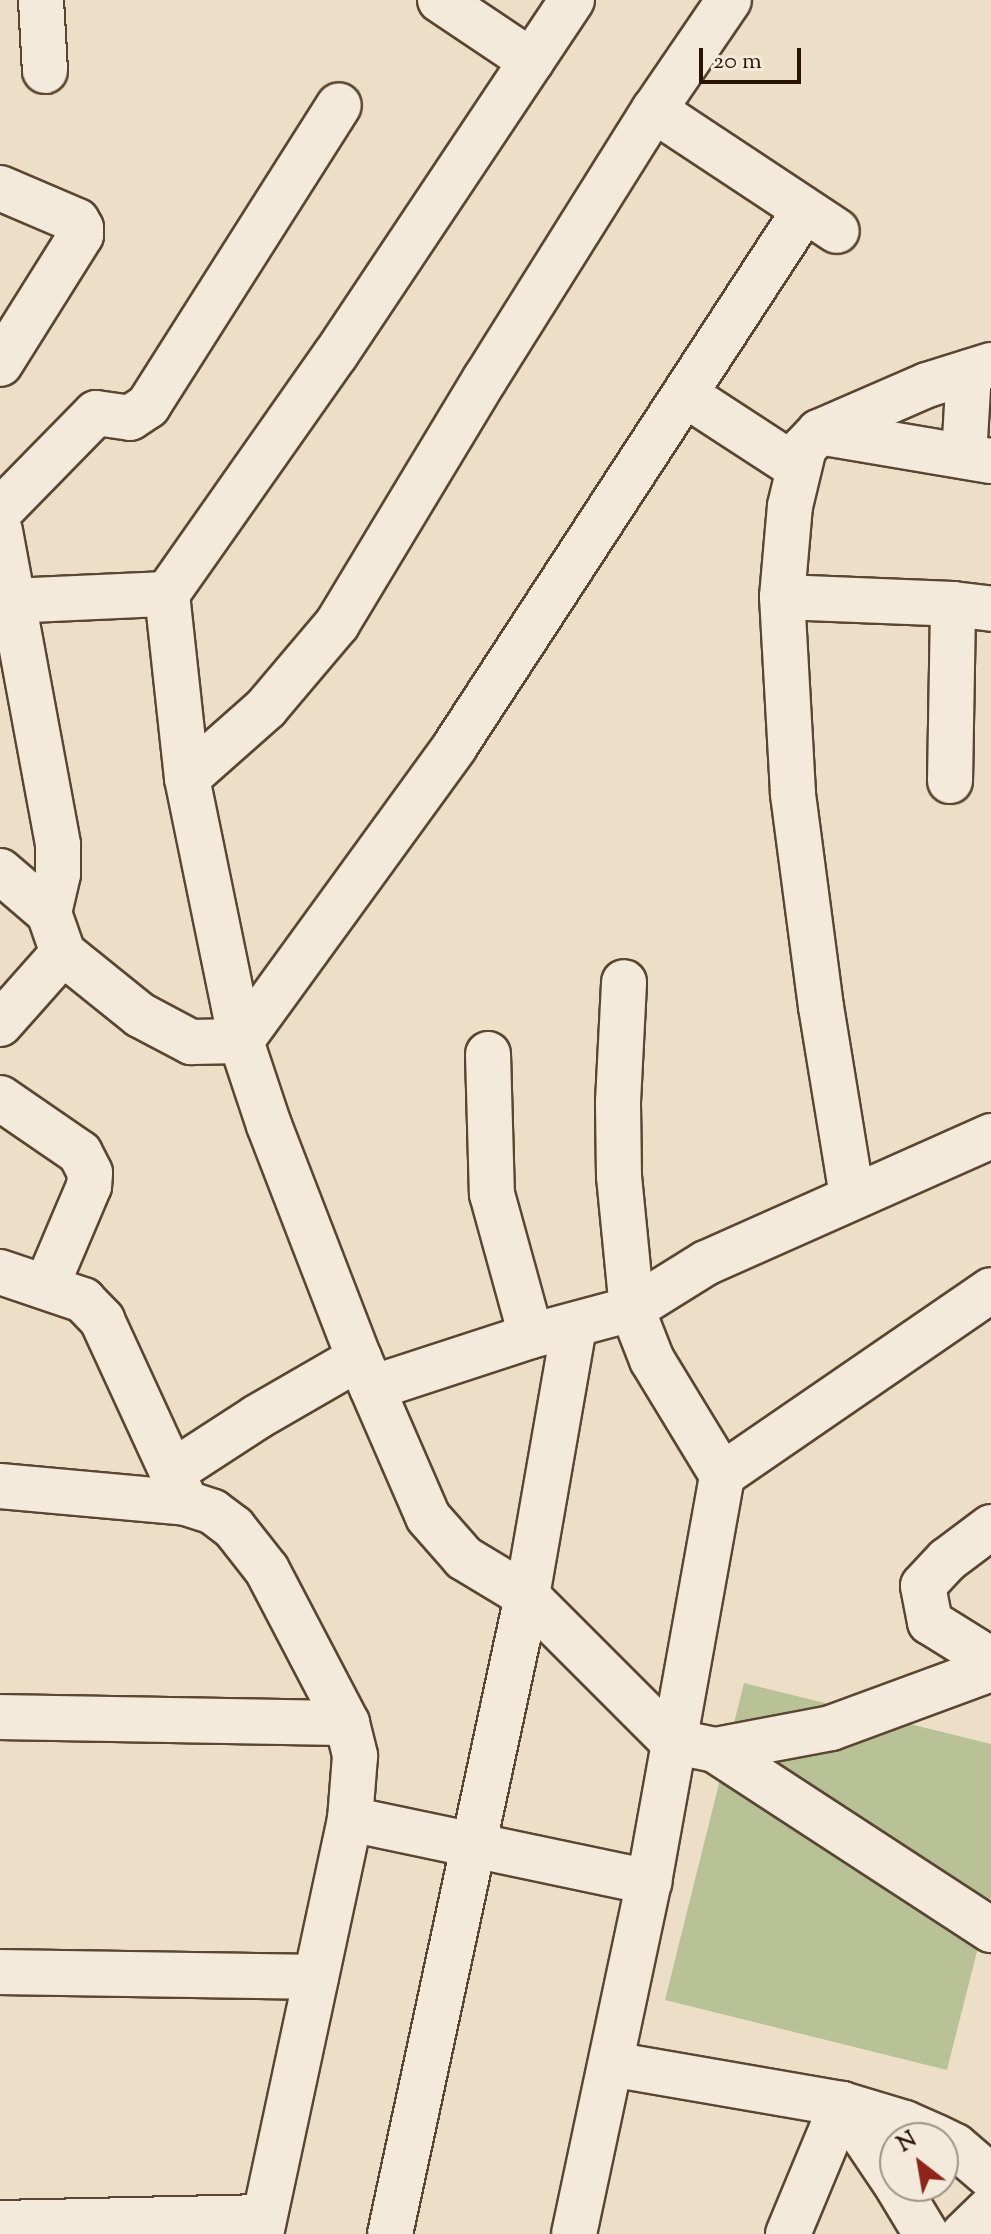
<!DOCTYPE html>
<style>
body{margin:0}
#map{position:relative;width:991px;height:2234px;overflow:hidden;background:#eddfc7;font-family:"Sorts Mill Goudy",serif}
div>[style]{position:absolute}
.green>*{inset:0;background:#b8c296}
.roads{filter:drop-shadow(2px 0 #5a4632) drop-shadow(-2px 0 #5a4632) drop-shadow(0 2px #5a4632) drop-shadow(0 -2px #5a4632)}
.minor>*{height:44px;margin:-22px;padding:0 22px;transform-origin:22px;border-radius:22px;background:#f3eadb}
span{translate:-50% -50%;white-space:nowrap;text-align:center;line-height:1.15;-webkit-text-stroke:6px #f3eadb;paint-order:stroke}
.north{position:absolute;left:879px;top:2122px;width:80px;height:80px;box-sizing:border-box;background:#f3eadb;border:2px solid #a29484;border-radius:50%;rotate:329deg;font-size:22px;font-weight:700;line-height:32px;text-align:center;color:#291301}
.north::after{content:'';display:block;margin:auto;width:28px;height:36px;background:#8f2418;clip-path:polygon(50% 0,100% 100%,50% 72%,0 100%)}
.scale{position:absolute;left:699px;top:48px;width:102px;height:36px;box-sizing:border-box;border:4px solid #291301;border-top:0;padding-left:10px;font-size:24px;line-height:28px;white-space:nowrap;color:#291301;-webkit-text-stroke:6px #f3eadb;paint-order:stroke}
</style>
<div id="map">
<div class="green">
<div style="clip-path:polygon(744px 1683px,991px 1744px,991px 1896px,947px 2070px,665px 2000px)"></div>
</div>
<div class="roads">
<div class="minor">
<div style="left:41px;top:0;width:71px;rotate:86.8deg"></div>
<div style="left:440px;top:0;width:110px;rotate:33.8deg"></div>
<div style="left:572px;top:0;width:427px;rotate:123.7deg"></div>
<div style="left:335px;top:355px;width:292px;rotate:125.1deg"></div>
<div style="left:167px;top:594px;width:185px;rotate:83.8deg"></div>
<div style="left:187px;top:778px;width:268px;rotate:78.4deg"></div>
<div style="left:241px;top:1041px;width:89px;rotate:71.6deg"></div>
<div style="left:269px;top:1125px;width:250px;rotate:68.9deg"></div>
<div style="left:359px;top:1358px;width:173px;rotate:66.5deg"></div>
<div style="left:428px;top:1517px;width:55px;rotate:48.7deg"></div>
<div style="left:464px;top:1558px;width:74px;rotate:31.1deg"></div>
<div style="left:527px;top:1596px;width:205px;rotate:45deg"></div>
<div style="left:672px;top:1741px;width:44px;rotate:11.8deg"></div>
<div style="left:715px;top:1750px;width:118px;rotate:-10.7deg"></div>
<div style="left:831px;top:1728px;width:171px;rotate:-20.2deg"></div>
<div style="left:654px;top:110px;width:219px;rotate:33.5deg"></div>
<div style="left:0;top:188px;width:84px;rotate:23.2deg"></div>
<div style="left:77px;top:221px;width:8px;rotate:60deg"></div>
<div style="left:81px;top:228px;width:7px;rotate:90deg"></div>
<div style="left:81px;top:235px;width:152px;rotate:122.1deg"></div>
<div style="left:686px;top:395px;width:134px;rotate:33.1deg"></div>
<div style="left:819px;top:432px;width:174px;rotate:9.6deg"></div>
<div style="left:964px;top:456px;width:84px;rotate:-86.6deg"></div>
<div style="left:0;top:511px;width:137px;rotate:-45.6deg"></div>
<div style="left:96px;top:413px;width:34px;rotate:8deg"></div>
<div style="left:130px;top:418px;width:22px;rotate:-34deg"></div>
<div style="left:148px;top:406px;width:356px;rotate:-57.6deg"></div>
<div style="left:0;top:531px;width:319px;rotate:79.5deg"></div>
<div style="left:58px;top:845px;width:29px;rotate:90deg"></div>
<div style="left:58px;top:874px;width:40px;rotate:103deg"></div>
<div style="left:782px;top:597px;width:171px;rotate:2.3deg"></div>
<div style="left:953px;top:604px;width:38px;rotate:7deg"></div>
<div style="left:10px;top:601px;width:157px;rotate:-2.6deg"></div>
<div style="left:187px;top:778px;width:106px;rotate:-41.5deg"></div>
<div style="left:266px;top:708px;width:110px;rotate:-49.8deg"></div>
<div style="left:337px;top:624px;width:286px;rotate:-58.9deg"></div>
<div style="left:485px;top:379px;width:318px;rotate:-57.9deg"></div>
<div style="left:654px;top:110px;width:133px;rotate:-55.7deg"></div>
<div style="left:950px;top:781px;width:177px;rotate:-89deg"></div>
<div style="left:0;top:871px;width:65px;rotate:40.6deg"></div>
<div style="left:49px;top:913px;width:42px;rotate:70.7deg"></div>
<div style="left:63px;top:953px;width:99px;rotate:38.8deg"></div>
<div style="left:140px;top:1015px;width:58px;rotate:27.9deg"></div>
<div style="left:191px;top:1042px;width:50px;rotate:-1.1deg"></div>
<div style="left:241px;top:1041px;width:364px;rotate:-54deg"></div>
<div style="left:455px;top:746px;width:639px;rotate:-56.88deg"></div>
<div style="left:0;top:1024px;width:95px;rotate:-48.4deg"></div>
<div style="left:488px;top:1054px;width:140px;rotate:88.4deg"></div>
<div style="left:492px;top:1194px;width:147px;rotate:74.6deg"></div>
<div style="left:0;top:1098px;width:97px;rotate:34.5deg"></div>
<div style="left:80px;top:1153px;width:22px;rotate:63deg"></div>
<div style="left:90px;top:1173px;width:13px;rotate:94deg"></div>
<div style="left:89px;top:1186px;width:108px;rotate:113deg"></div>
<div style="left:852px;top:1196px;width:192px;rotate:-99.3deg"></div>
<div style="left:821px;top:1007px;width:216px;rotate:-97.5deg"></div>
<div style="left:793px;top:793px;width:196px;rotate:-93.2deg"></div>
<div style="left:782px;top:597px;width:91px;rotate:-85deg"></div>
<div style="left:790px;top:506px;width:60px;rotate:-76.4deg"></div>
<div style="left:804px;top:448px;width:22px;rotate:-47deg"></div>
<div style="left:819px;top:432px;width:118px;rotate:-23.5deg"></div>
<div style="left:927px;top:385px;width:67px;rotate:-17.4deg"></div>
<div style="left:0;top:1272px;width:88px;rotate:18.6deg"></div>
<div style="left:83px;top:1300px;width:28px;rotate:46deg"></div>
<div style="left:102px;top:1320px;width:201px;rotate:65.3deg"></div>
<div style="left:372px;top:1388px;width:167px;rotate:-18.1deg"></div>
<div style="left:531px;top:1336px;width:105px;rotate:-15deg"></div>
<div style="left:632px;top:1309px;width:87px;rotate:-31.9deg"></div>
<div style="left:706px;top:1263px;width:312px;rotate:-24deg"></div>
<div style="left:174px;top:1471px;width:99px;rotate:-33deg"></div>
<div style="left:257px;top:1417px;width:118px;rotate:-30deg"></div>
<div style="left:722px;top:1475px;width:326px;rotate:-34.5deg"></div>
<div style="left:0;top:1486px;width:187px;rotate:5.2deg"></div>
<div style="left:186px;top:1503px;width:28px;rotate:18deg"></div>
<div style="left:213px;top:1512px;width:26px;rotate:37deg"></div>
<div style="left:234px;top:1528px;width:53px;rotate:51.8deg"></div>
<div style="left:267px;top:1570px;width:173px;rotate:62.4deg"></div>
<div style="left:347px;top:1723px;width:34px;rotate:76deg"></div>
<div style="left:355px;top:1756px;width:63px;rotate:94.5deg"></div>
<div style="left:350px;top:1819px;width:424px;rotate:102.1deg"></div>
<div style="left:991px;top:1527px;width:55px;rotate:143.1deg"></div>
<div style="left:947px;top:1560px;width:35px;rotate:133deg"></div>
<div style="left:923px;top:1586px;width:37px;rotate:79deg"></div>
<div style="left:930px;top:1622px;width:72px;rotate:31.9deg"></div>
<div style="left:0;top:1717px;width:347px;rotate:1deg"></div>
<div style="left:715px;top:1750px;width:330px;rotate:33.1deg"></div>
<div style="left:350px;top:1819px;width:306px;rotate:11.9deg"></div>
<div style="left:0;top:1972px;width:316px;rotate:0.9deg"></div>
<div style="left:611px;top:2064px;width:234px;rotate:9.8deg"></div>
<div style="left:842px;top:2104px;width:66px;rotate:16.8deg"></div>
<div style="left:905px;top:2123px;width:36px;rotate:24deg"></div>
<div style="left:842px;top:2104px;width:95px;rotate:56.1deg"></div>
<div style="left:943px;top:2140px;width:13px;rotate:27deg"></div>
<div style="left:955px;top:2146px;width:48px;rotate:40.7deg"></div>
<div style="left:897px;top:2186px;width:56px;rotate:58.9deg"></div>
<div style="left:0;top:2223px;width:264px;rotate:-1.3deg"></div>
<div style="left:390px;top:2234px;width:653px;rotate:-77.88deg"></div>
<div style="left:527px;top:1596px;width:273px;rotate:-80.1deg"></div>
<div style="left:574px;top:2234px;width:360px;rotate:-78deg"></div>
<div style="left:649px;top:1882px;width:413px;rotate:-79.8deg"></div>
<div style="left:722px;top:1475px;width:135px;rotate:-121.3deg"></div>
<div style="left:652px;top:1360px;width:55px;rotate:-111.4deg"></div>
<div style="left:632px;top:1309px;width:134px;rotate:-95.6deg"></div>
<div style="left:619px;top:1176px;width:74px;rotate:-90.8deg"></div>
<div style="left:618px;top:1102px;width:120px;rotate:-87.1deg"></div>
<div style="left:788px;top:2234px;width:141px;rotate:-67.4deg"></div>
<div style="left:964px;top:2234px;width:37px;rotate:-44deg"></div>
</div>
</div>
<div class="north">N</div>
<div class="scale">20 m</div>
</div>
